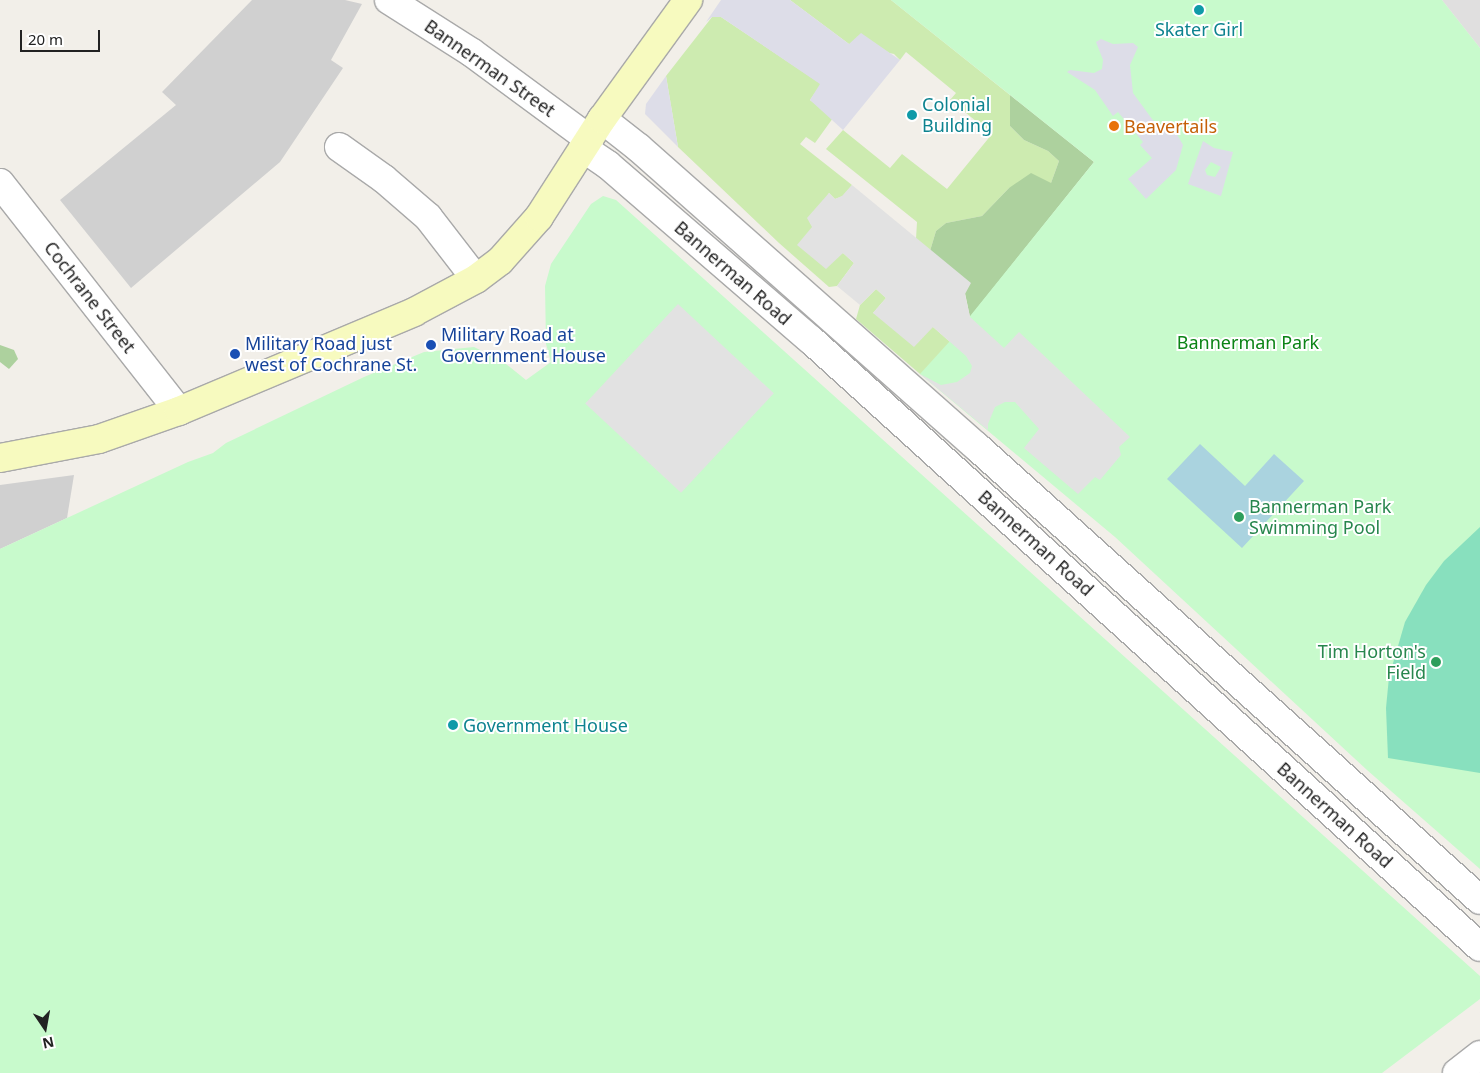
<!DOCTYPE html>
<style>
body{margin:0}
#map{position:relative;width:1480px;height:1073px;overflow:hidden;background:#f2efe9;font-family:"Noto Sans",sans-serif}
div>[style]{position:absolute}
.residential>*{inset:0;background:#e0dfdf}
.religious>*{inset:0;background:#d0d0d0}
.grass>*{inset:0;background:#cdebb0}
.forest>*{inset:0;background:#add19e}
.park>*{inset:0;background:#c8facc}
.pitch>*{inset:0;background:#88e0be}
.parking>*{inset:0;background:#e2e2e2;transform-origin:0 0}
.plaza>*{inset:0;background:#dddde8}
.water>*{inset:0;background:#aad3df}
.roads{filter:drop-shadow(1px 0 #a9a9a9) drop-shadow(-1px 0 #a9a9a9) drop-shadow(0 1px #a9a9a9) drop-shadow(0 -1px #a9a9a9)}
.minor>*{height:28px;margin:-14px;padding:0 14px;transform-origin:14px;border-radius:14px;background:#fff}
.tertiary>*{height:28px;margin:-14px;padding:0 14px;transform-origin:14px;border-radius:14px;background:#fff}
.secondary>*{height:28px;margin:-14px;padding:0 14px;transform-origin:14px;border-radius:14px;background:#f7fabf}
.dots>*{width:14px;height:14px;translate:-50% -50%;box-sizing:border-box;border:2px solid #fff;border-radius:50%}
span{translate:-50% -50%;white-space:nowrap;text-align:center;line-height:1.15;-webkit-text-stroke:4px #fff;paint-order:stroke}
.culture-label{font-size:18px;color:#0d838f}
.left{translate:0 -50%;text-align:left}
.street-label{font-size:18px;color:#222}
.food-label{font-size:18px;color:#c56008}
.transit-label{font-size:18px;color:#164399}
.park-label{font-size:18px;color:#0c8416}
.leisure-label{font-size:18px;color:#27864d}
.right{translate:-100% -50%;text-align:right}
.north{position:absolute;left:20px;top:1003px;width:50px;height:50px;-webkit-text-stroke:4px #fff;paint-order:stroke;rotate:168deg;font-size:14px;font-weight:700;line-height:20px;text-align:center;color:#222}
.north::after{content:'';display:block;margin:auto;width:18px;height:22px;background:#222;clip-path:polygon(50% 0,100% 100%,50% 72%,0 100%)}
.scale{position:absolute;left:20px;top:30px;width:80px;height:22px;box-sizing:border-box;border:2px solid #222;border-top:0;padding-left:6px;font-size:15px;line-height:18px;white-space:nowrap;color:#222;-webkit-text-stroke:4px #fff;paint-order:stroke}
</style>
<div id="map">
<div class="residential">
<div style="clip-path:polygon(1442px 0,1480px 0,1480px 48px)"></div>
</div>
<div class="religious">
<div style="clip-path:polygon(252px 0,345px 0,362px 4px,331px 60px,343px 68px,280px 162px,131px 288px,60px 200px,176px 105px,162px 92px)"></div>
<div style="clip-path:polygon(74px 475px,67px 518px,0 549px,0 485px)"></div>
</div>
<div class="grass">
<div style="clip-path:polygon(790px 0,891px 0,1010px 95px,1010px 126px,1024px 140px,1048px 151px,1059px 161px,1051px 183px,1009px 188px,982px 216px,946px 223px,936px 231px,930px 251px,916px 239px,917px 222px,826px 149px,843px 130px,890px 168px,902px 154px,947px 189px,992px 134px,950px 100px,956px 93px,906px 52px,900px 60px,894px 54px,849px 44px)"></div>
<div style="clip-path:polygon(712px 17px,721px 17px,821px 84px,810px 100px,833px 118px,815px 143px,806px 137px,800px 144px,852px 185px,843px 196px,835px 199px,829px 193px,810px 223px,837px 256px,843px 253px,854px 263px,837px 286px,829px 287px,779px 243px,678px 147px,666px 76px)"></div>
<div style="clip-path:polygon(876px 289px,886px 298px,873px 313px,933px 327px,966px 356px,941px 385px,920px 374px,856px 319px,860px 305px)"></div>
</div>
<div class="forest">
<div style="clip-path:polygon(1010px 95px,1094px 162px,970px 317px,965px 293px,930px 251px,936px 231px,946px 223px,982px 216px,1009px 188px,1031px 173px,1051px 183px,1059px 161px,1048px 151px,1024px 140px,1010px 126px)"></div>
<div style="clip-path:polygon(0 345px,14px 350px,18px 359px,9px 369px,0 362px)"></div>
</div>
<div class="park">
<div style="clip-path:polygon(891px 0,1442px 0,1480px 48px,1480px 869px,1367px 770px,1115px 537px,920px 374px,950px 341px,1094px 162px)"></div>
<div style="clip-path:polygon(603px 196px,616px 200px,1480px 976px,1480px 999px,1382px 1073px,0 1073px,0 549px,188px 462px,213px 453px,226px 443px,364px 377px,424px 352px,474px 347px,501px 360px,526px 380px,551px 362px,546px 344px,545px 286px,551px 264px,591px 204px)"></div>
</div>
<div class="pitch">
<div style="clip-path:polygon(1480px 527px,1480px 773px,1388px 758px,1386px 708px,1389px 677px,1405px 622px,1426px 585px,1444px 561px)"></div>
</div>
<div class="parking">
<div style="clip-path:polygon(852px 185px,971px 283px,965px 294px,970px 317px,1004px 348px,1019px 332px,1130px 437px,1119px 447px,1121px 455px,1100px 480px,1095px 477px,1078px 494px,1024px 448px,1039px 429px,1015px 402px,1005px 402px,995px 407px,988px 424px,988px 430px,920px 374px,941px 385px,957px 382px,970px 373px,972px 366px,966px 356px,933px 327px,914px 347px,873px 313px,886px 298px,876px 289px,860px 305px,837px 286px,854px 263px,843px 253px,826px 269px,797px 245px,812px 227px,807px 218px,829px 193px,835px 199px,842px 196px)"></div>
<div style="left:678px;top:304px;width:131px;height:136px;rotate:43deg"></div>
</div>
<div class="plaza">
<div style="clip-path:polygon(721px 0,790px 0,849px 44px,861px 33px,900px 60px,843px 130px,810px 100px,820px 84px,721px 17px,712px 17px,706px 22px)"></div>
<div style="clip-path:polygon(1101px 39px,1113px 44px,1133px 43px,1138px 47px,1130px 65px,1133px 93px,1152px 119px,1162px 128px,1174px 129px,1183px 145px,1176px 170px,1146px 199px,1128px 179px,1152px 158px,1140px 145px,1143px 142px,1118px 112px,1113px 116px,1095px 90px,1067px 72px,1070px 70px,1094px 73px,1102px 69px,1103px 60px,1096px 42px)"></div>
<div style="clip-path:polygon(666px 76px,678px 147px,645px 114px,646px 104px)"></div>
<div style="clip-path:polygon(evenodd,1203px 141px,1214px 148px,1233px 152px,1221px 196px,1188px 184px,1203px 141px,1211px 162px,1221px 167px,1215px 177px,1207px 175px,1205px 170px,1211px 162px)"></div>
</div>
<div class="water">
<div style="clip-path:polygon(1200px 444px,1245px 486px,1274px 454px,1304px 481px,1242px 548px,1167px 479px)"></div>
</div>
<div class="roads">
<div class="minor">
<div style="left:389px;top:0;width:97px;rotate:32.4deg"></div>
<div style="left:471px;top:52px;width:147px;rotate:36.4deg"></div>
<div style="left:339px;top:147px;width:55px;rotate:35.4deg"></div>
<div style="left:384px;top:179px;width:58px;rotate:40.8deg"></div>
<div style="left:428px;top:217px;width:78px;rotate:52.3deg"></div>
</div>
<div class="tertiary">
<div style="left:602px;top:119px;width:47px;rotate:38.1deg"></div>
<div style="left:639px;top:148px;width:450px;rotate:41.5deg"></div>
<div style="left:976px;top:446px;width:678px;rotate:42.01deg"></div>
<div style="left:583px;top:148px;width:30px;rotate:34deg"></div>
<div style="left:608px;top:165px;width:268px;rotate:40.8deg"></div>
<div style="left:811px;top:340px;width:903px;rotate:42.22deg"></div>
<div style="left:0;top:183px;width:290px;rotate:51.9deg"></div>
<div style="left:1457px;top:1073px;width:29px;rotate:-38deg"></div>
</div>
<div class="secondary">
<div style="left:0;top:458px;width:101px;rotate:-10.9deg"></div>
<div style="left:99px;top:439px;width:85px;rotate:-19.3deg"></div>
<div style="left:179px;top:411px;width:255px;rotate:-22.8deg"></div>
<div style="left:414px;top:312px;width:70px;rotate:-28deg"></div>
<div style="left:476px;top:279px;width:30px;rotate:-37deg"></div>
<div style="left:500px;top:261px;width:59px;rotate:-48.4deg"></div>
<div style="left:539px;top:217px;width:117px;rotate:-57.3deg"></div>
<div style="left:602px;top:119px;width:147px;rotate:-54.1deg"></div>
</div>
</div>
<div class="dots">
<div style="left:1199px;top:10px;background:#0f9aa8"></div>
<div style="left:912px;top:115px;background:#0f9aa8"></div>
<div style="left:1114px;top:126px;background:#e8710a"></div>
<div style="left:431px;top:345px;background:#1a4fb4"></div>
<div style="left:235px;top:354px;background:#1a4fb4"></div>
<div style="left:1239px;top:517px;background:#2e9e5b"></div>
<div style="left:1436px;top:662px;background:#2e9e5b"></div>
<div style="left:453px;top:725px;background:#0f9aa8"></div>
</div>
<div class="culture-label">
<span style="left:1199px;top:29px">Skater Girl</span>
<span class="left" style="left:922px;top:115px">Colonial<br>Building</span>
<span class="left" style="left:463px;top:725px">Government House</span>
</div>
<div class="street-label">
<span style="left:490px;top:68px;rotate:35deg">Bannerman Street</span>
<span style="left:733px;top:273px;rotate:41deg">Bannerman Road</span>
<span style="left:90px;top:297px;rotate:52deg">Cochrane Street</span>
<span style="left:1036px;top:543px;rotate:42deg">Bannerman Road</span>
<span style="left:1335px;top:815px;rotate:42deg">Bannerman Road</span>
</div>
<div class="food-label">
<span class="left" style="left:1124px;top:126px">Beavertails</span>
</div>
<div class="transit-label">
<span class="left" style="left:441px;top:345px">Military Road at<br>Government House</span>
<span class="left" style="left:245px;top:354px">Military Road just<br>west of Cochrane St.</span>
</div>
<div class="park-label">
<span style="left:1248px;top:342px">Bannerman Park</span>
</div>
<div class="leisure-label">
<span class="left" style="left:1249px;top:517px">Bannerman Park<br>Swimming Pool</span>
<span class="right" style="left:1426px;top:662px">Tim Horton's<br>Field</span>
</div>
<div class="north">N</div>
<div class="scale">20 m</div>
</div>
